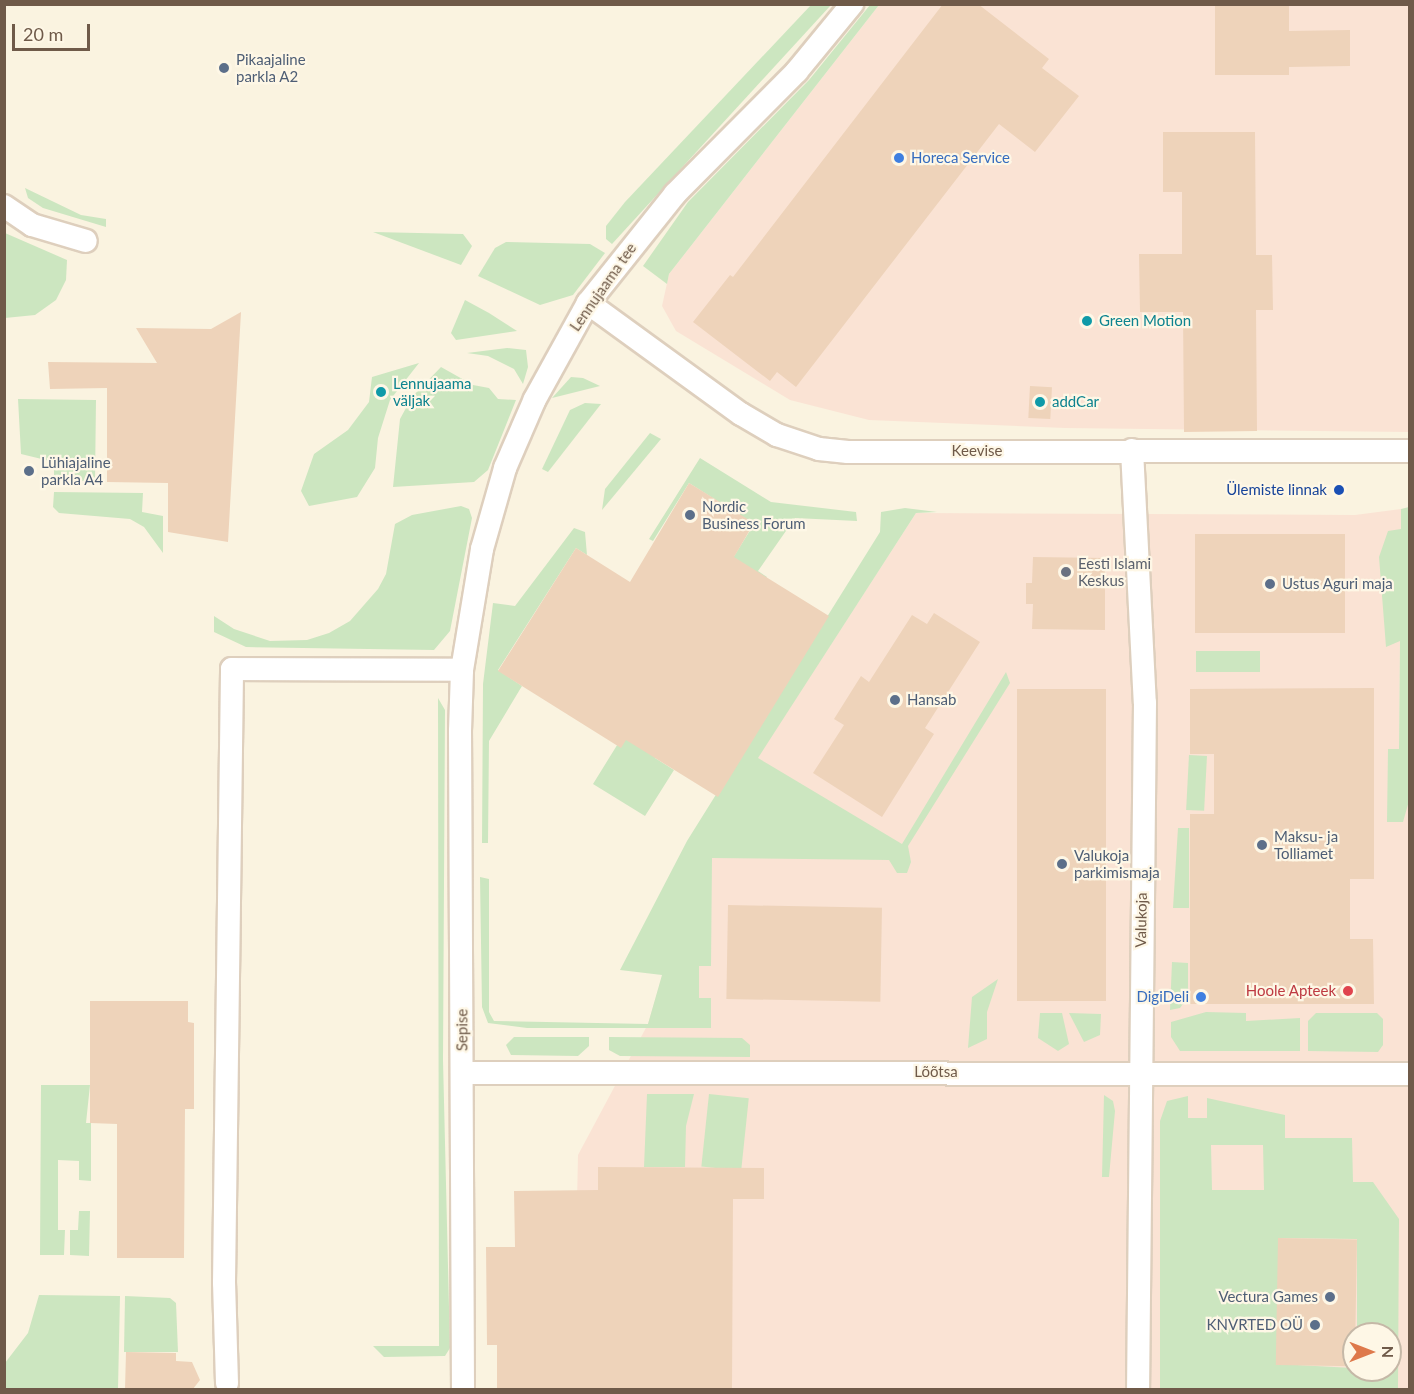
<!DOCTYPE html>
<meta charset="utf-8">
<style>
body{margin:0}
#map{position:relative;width:1414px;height:1394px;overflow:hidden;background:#faf3e0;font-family:Lato,sans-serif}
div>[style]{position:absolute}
.commercial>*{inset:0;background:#fae3d4}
.green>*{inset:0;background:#cce6c0;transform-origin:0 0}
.building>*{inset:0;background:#eed3ba;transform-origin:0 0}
.roads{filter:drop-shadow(2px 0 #decfbd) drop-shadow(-2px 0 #decfbd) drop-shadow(0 2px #decfbd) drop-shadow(0 -2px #decfbd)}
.street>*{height:22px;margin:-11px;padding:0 11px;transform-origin:11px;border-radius:11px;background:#fff}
.dots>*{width:16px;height:16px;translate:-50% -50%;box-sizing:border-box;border:3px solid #fef7e6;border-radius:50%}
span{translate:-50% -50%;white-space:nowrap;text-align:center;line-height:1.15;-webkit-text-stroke:4.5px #fef7e6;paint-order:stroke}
.service-label{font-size:15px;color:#4e5e75}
.left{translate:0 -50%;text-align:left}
.right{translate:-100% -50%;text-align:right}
.shop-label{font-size:15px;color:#366cbe}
.street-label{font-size:15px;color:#6f5a49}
.culture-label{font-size:15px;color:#0d838f}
.transit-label{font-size:15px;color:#164399}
.worship-label{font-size:15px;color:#5b616d}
.health-label{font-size:15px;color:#be3a42}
.frame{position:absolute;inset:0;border:6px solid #6f5a49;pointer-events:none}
.north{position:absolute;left:1342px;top:1322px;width:60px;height:60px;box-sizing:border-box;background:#fef7e6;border:2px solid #c5b8a7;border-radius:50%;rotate:90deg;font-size:16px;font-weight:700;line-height:24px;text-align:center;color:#6f5a49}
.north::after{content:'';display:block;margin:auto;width:21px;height:27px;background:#de794b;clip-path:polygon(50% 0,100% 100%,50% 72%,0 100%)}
.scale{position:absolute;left:12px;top:24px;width:78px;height:27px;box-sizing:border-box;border:3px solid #6f5a49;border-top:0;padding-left:8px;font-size:18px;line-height:21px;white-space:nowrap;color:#6f5a49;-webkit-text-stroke:4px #fef7e6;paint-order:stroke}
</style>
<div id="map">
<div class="commercial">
<div style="clip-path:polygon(879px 5px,1409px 5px,1409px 432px,1065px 428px,869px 420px,790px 400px,676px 331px,662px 306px,669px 274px)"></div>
<div style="clip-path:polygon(evenodd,1401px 509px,1399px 774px,1410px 778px,1409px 1389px,573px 1390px,578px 1155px,648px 1024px,701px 845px,916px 513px,1355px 515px,1401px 509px,1354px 1334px,1390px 1334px,1390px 1370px,1354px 1370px,1354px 1334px)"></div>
</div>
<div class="green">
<div style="clip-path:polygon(811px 5px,831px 5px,612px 244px,606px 239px,606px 226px,625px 202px)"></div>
<div style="clip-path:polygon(870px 5px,879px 5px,669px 274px,667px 284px,643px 266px,688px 202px,809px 80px)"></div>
<div style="clip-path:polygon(25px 188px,81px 215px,106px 219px,106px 227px,43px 208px,28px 198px)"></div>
<div style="clip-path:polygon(373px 232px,463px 234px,472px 246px,461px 265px)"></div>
<div style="clip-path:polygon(5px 233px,67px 260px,66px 280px,56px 300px,35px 315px,5px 318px)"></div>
<div style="clip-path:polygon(506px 242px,590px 244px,605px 253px,573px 295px,540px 305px,478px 276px,495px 248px)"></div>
<div style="clip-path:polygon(465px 300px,489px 313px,517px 331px,456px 340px,451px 333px)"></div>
<div style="clip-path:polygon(507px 348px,526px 350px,528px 367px,523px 384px,514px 369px,488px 356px,467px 353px)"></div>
<div style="clip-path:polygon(419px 363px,390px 400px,378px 438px,375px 468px,357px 497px,309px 506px,301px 491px,314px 454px,348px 430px,369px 402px,372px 377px)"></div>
<div style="clip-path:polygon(441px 367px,473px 385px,489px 388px,498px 399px,516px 400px,488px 470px,474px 482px,393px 487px,400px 419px,412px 397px)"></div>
<div style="clip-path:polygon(571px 377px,583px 378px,600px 386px,552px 398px)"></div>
<div style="clip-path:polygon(18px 399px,96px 400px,95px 481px,54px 481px,54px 462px,21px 454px)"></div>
<div style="clip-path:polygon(585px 403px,601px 404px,548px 472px,542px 469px,570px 410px)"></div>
<div style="clip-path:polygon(650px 433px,661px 439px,602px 510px,605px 489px)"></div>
<div style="clip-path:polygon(700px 458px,771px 502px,856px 512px,857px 521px,795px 518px,758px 571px,767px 577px,655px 758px,674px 770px,645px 816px,593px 784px,754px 524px,689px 483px,653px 541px,649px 539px)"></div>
<div style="clip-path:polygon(54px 492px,143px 493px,142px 512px,163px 516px,163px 553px,144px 527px,130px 519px,59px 513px,53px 507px)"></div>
<div style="clip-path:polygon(461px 506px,469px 509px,472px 518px,450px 631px,434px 650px,246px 647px,214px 632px,214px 616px,234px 629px,270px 641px,307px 640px,329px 633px,350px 621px,378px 589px,386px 574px,395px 524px,412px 515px)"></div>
<div style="clip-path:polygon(1409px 507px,1409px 801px,1403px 822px,1387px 822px,1388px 749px,1399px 749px,1400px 641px,1386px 647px,1379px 557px,1388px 531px,1401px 529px,1401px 509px)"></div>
<div style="clip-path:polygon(905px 508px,937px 512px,916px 513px,758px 758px,902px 844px,1006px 672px,1010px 683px,908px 846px,911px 862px,907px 873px,897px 873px,889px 860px,712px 858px,711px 966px,699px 966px,699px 998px,711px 998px,711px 1028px,527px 1028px,488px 1023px,482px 1007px,480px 877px,489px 879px,489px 1012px,494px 1021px,648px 1024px,662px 975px,620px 970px,687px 841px,880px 532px,881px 512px)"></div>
<div style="clip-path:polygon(574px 528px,585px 532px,587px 555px,576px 548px,498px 670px,522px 686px,489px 741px,488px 843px,482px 843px,483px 684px,493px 603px,515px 606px)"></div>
<div style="left:1196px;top:651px;width:64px;height:21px"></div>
<div style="clip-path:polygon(438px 698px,445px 710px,443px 1060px,450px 1348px,445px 1356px,384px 1357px,373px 1346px,439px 1346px)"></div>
<div style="left:1189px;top:755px;width:18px;height:55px;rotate:3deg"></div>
<div style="clip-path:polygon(1178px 828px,1189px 828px,1189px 908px,1173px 908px)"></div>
<div style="clip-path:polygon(1172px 962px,1188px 963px,1188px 997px,1180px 1008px,1170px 1010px)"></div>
<div style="clip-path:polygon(998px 979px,987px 1012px,987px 1039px,968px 1048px,972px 997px)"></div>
<div style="clip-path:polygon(1206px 1012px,1246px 1013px,1246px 1021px,1300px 1018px,1300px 1051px,1180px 1051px,1171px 1037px,1171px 1022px)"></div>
<div style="clip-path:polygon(1040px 1013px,1062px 1013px,1069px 1044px,1058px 1051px,1038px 1038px)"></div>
<div style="clip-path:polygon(1069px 1013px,1101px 1014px,1100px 1035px,1084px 1042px)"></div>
<div style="clip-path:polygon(1316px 1013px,1377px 1013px,1383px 1019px,1383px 1045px,1378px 1052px,1308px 1051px,1308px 1021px)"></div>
<div style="clip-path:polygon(514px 1037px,589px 1037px,589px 1046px,578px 1056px,511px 1055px,506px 1045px)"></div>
<div style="clip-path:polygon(609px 1037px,742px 1038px,750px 1045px,750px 1057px,620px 1056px,609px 1050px)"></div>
<div style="clip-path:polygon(41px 1085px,90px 1085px,86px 1123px,91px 1123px,91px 1181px,79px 1180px,79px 1161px,58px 1160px,58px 1230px,65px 1230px,64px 1255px,40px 1255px)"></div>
<div style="clip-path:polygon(647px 1094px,694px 1094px,686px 1126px,685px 1167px,644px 1167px)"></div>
<div style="left:709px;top:1094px;width:40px;height:73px;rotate:6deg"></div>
<div style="clip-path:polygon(1104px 1095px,1113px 1101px,1115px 1111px,1109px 1177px,1102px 1177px)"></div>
<div style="clip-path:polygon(evenodd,1188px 1096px,1188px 1118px,1207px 1118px,1207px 1098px,1285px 1115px,1285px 1138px,1352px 1138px,1353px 1182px,1373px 1182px,1399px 1219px,1398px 1389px,1160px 1390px,1160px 1121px,1167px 1101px,1188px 1096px,1211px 1145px,1263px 1145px,1264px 1190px,1212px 1190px,1211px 1145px,1188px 1096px,1278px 1238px,1357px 1239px,1357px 1334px,1390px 1334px,1390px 1370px,1278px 1364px,1278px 1238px)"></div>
<div style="clip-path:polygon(79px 1211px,90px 1211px,89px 1256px,70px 1255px,70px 1230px,78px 1230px)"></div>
<div style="clip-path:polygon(39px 1295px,120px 1296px,118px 1389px,5px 1389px,5px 1363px,28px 1333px)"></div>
<div style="clip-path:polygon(125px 1296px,170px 1298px,176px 1303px,178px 1352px,124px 1352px)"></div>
</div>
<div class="building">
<div style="clip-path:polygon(943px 4px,978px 4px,1049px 59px,1042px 68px,1079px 96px,1035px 152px,999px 124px,796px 387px,777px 372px,770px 381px,693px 322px,730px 275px,733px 277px)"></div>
<div style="clip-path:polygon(1215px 4px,1289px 4px,1289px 31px,1350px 30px,1350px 66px,1289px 67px,1289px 75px,1215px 75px)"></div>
<div style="clip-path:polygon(1163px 132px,1255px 132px,1256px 255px,1272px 255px,1273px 310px,1256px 310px,1257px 431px,1184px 432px,1183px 312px,1140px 312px,1139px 254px,1182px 254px,1182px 192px,1163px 192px)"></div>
<div style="clip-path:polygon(241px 312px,228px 542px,168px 532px,168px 483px,107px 482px,107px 388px,50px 389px,48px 362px,157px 363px,136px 328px,211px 329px)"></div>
<div style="left:1030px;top:386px;width:22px;height:32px;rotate:3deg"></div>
<div style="clip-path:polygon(689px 483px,754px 523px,734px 557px,829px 616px,718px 797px,626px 740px,621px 748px,498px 671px,576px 548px,630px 582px)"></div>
<div style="left:1195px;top:534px;width:150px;height:99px"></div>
<div style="clip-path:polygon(1033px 557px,1105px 558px,1105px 630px,1032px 629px,1033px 604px,1026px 604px,1026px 583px,1032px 583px)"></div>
<div style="clip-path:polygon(934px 613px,980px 642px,925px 728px,934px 734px,882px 817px,813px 773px,844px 725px,834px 719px,861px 676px,869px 682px,912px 615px,927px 624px)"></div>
<div style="clip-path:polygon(1374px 688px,1374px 879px,1350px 879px,1350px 939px,1373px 939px,1374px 1004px,1190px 1004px,1190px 814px,1214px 814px,1214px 754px,1190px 754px,1190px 689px)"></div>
<div style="left:1017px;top:689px;width:89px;height:312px"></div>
<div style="left:728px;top:905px;width:154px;height:94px;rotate:1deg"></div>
<div style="clip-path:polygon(90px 1001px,188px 1001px,188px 1022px,194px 1023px,194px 1109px,185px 1109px,184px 1258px,117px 1258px,117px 1124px,90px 1123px)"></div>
<div style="clip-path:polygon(598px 1167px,764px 1168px,764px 1199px,733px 1199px,732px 1389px,497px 1389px,497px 1345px,487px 1345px,486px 1247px,515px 1247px,514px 1191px,598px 1190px)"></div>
<div style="left:1278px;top:1238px;width:79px;height:127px;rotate:1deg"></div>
<div style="clip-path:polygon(126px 1352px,176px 1353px,176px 1361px,192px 1362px,200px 1380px,193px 1389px,125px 1389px)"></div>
</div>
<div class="roads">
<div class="street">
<div style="left:4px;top:206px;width:34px;rotate:34deg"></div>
<div style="left:32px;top:225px;width:56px;rotate:16.5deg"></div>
<div style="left:588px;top:303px;width:189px;rotate:36deg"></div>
<div style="left:741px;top:414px;width:42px;rotate:30.3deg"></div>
<div style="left:777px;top:435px;width:44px;rotate:18.4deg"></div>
<div style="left:819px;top:449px;width:29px;rotate:6deg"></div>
<div style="left:848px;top:452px;width:562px;rotate:-0.1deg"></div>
<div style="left:1132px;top:450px;width:253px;rotate:87.1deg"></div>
<div style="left:1145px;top:703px;width:687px;rotate:90.58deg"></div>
<div style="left:462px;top:1073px;width:948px;rotate:0.06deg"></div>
<div style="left:227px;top:1383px;width:100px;rotate:-91.7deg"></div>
<div style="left:224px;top:1283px;width:614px;rotate:-89.25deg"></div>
<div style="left:232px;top:669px;width:230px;rotate:0.2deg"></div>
<div style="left:463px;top:1390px;width:659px;rotate:-90.26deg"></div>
<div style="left:460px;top:731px;width:61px;rotate:-88.1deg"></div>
<div style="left:462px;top:670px;width:123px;rotate:-80.6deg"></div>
<div style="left:482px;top:549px;width:84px;rotate:-74.1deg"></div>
<div style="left:505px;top:468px;width:75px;rotate:-66.5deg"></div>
<div style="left:535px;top:399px;width:110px;rotate:-61.1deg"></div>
<div style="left:588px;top:303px;width:139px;rotate:-51.4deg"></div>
<div style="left:675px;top:194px;width:173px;rotate:-45.2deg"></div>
<div style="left:797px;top:71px;width:87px;rotate:-50.6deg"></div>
</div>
</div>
<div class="dots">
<div style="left:224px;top:68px;background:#5c6f8a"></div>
<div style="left:899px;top:158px;background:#3f7fe0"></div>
<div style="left:1087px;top:321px;background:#0f9aa8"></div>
<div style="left:381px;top:392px;background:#0f9aa8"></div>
<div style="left:1040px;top:402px;background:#0f9aa8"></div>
<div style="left:29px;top:471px;background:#5c6f8a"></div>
<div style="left:1339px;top:490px;background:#1a4fb4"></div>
<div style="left:690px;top:515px;background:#5c6f8a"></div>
<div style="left:1066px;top:572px;background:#6b7280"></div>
<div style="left:1270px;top:584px;background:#5c6f8a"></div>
<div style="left:895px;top:700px;background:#5c6f8a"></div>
<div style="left:1262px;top:845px;background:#5c6f8a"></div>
<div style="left:1062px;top:864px;background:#5c6f8a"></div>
<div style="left:1348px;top:991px;background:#e0444e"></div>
<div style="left:1201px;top:997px;background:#3f7fe0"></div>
<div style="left:1330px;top:1297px;background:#5c6f8a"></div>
<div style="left:1315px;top:1325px;background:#5c6f8a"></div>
</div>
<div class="service-label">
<span class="left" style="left:236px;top:68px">Pikaajaline<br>parkla A2</span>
<span class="left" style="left:41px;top:471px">Lühiajaline<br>parkla A4</span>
<span class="left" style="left:702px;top:515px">Nordic<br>Business Forum</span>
<span class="left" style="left:1282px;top:584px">Ustus Aguri maja</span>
<span class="left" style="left:907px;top:700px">Hansab</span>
<span class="left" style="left:1274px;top:845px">Maksu- ja<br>Tolliamet</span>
<span class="left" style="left:1074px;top:864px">Valukoja<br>parkimismaja</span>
<span class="right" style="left:1318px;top:1297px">Vectura Games</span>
<span class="right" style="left:1303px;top:1325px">KNVRTED OÜ</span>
</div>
<div class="shop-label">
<span class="left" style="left:911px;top:158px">Horeca Service</span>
<span class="right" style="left:1189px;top:997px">DigiDeli</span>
</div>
<div class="street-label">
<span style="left:603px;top:287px;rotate:-55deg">Lennujaama tee</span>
<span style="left:977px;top:451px">Keevise</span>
<span style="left:1141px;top:920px;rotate:-89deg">Valukoja</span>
<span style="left:462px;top:1030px;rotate:-90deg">Sepise</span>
<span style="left:936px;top:1072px">Lõõtsa</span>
</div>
<div class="culture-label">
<span class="left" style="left:1099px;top:321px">Green Motion</span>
<span class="left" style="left:393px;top:392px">Lennujaama<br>väljak</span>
<span class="left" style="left:1052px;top:402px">addCar</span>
</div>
<div class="transit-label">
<span class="right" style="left:1327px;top:490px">Ülemiste linnak</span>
</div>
<div class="worship-label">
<span class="left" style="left:1078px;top:572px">Eesti Islami<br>Keskus</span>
</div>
<div class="health-label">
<span class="right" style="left:1336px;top:991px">Hoole Apteek</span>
</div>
<div class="frame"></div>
<div class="north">N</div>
<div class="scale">20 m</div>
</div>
